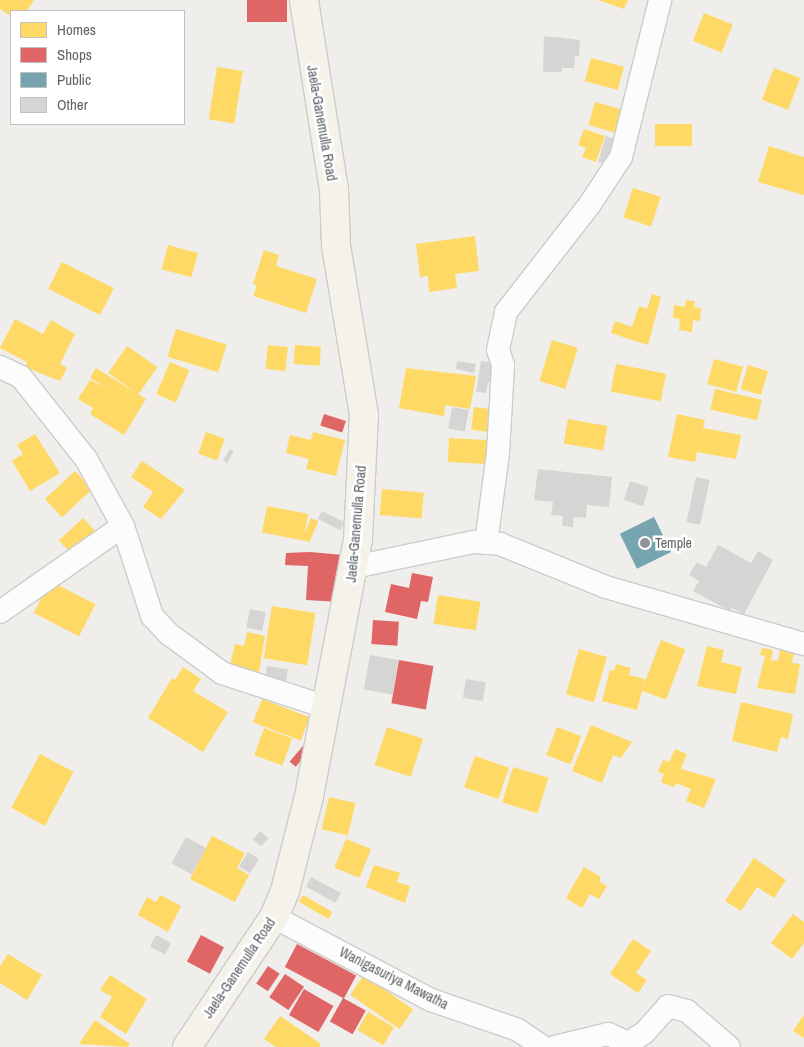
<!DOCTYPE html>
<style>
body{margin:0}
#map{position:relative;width:804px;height:1047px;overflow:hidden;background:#efeeea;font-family:"Archivo Narrow",sans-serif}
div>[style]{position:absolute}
.homes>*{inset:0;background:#ffd966;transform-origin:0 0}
.shops>*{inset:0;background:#e06666;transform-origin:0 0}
.public>*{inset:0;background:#76a5af;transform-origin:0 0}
.building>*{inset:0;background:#d6d5d3;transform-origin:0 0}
.roads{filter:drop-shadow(1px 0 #cbcccc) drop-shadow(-1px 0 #cbcccc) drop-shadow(0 1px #cbcccc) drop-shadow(0 -1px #cbcccc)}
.minor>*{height:22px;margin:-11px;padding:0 11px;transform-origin:11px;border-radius:11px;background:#fdfcfc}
.major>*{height:28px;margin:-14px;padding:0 14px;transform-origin:14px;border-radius:14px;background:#f4f2e9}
.dots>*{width:14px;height:14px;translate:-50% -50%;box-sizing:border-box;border:2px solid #fff;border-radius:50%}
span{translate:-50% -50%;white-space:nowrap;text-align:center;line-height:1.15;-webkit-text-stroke:5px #fff;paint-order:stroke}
.street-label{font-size:14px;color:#5f6368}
.poi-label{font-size:14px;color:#5f6368}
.left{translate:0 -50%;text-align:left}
.legend{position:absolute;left:10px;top:10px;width:175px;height:115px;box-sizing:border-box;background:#fff;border:1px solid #bfc1c3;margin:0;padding:6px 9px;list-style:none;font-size:15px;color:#5f6368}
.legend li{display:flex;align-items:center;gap:10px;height:25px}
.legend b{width:25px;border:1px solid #bfc1c3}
</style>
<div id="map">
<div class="homes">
<div style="clip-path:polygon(0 0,34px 0,27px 11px,11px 11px,11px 16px,0 9px)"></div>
<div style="clip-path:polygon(598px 0,628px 0,624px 9px)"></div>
<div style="left:704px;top:13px;width:31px;height:30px;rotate:22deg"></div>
<div style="left:591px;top:58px;width:34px;height:24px;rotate:15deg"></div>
<div style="left:217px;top:67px;width:26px;height:53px;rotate:9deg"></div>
<div style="left:774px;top:68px;width:28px;height:34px;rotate:21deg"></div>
<div style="left:595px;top:102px;width:29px;height:24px;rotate:16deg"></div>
<div style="left:692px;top:124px;width:22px;height:37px;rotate:90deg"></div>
<div style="clip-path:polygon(584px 129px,605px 136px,596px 162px,582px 157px,586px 148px,578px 145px)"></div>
<div style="clip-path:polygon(769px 146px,804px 157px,804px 195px,758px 182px)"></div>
<div style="left:633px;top:188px;width:29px;height:31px;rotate:18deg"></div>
<div style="clip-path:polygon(475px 236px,479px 271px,455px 274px,457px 288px,429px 292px,428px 276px,420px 277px,416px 244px)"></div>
<div style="left:168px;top:245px;width:31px;height:25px;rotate:15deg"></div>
<div style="clip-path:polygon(264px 250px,279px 255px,276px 266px,317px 279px,306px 313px,253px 296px,257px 285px,253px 284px)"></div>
<div style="left:62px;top:262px;width:58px;height:30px;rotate:27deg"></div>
<div style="clip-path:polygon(652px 294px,661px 297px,648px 345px,611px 333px,615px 321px,632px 327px,639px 306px,647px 309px)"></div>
<div style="clip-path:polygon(686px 300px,695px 301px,694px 307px,701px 308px,700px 321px,693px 320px,692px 332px,679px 330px,680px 319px,673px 318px,674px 305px,685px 307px)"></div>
<div style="clip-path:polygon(15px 319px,43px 334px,51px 320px,75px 334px,60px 364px,67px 368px,60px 381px,25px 367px,27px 362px,0 348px)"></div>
<div style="left:176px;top:329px;width:53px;height:29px;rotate:17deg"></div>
<div style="left:552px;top:340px;width:27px;height:43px;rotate:17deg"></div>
<div style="left:268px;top:345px;width:20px;height:24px;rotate:6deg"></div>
<div style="left:295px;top:345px;width:26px;height:19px;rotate:4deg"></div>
<div style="left:127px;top:346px;width:37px;height:33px;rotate:35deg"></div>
<div style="left:714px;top:359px;width:30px;height:26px;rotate:15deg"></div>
<div style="left:170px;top:362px;width:21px;height:35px;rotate:23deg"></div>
<div style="left:616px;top:364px;width:51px;height:28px;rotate:11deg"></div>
<div style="left:748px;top:365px;width:21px;height:25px;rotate:17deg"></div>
<div style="clip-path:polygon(96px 368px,146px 399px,124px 435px,90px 414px,93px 408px,78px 399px,90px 380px,106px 388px,90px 378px)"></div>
<div style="clip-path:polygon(406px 368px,476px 376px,470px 409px,445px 405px,444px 416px,399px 408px)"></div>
<div style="left:715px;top:389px;width:48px;height:21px;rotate:13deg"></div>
<div style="left:474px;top:407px;width:24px;height:23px;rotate:7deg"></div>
<div style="clip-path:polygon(677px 414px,705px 420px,703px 428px,741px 435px,736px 459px,697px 452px,695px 462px,668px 457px)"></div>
<div style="left:568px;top:419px;width:40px;height:25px;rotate:10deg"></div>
<div style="left:206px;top:432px;width:20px;height:23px;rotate:20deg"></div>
<div style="clip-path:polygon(313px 432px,345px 440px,336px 476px,306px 469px,309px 459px,286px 453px,290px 435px,311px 440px)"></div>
<div style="clip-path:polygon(35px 434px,60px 473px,30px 491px,12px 461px,23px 454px,17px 445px)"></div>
<div style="left:449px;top:438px;width:42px;height:24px;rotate:3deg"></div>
<div style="clip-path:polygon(142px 461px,185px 490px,161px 519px,143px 507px,153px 492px,131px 477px)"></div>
<div style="left:75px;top:471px;width:25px;height:41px;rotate:47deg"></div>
<div style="left:382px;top:489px;width:42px;height:26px;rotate:5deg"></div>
<div style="left:267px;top:506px;width:42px;height:27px;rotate:11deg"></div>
<div style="left:83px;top:518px;width:25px;height:33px;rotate:47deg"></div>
<div style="left:311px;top:518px;width:8px;height:23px;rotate:23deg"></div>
<div style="left:50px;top:581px;width:51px;height:36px;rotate:27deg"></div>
<div style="left:438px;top:595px;width:43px;height:29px;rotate:9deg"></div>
<div style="left:272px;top:606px;width:44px;height:53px;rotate:9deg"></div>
<div style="clip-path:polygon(247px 632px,265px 636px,259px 672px,230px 665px,235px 644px,244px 646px)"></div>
<div style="left:661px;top:640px;width:26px;height:54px;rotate:21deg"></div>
<div style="clip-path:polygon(707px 646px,724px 650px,721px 662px,742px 667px,736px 694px,697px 686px)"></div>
<div style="clip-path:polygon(762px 648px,773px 650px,771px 660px,778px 661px,780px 649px,794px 651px,792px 663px,800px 664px,795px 694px,757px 688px,765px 656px,760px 655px)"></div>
<div style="left:579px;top:649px;width:29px;height:47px;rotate:16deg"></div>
<div style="clip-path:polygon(616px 664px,631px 668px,629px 675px,645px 679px,637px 710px,602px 701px,610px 670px,614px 671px)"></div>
<div style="clip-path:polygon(183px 667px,201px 679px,193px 691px,228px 712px,203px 752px,148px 718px,172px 678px,175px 680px)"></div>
<div style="left:262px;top:699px;width:51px;height:25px;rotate:21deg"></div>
<div style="clip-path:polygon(741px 702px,793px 714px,788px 739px,781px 737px,777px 752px,732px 741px)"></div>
<div style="clip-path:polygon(591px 725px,632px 742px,621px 758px,613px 755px,602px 783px,572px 771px)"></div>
<div style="left:387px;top:727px;width:38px;height:40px;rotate:18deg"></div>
<div style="left:557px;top:727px;width:26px;height:30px;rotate:21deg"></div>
<div style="left:264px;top:728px;width:30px;height:29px;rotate:20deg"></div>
<div style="clip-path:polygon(675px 749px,687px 754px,681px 769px,716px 779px,704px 808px,686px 801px,691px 789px,676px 783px,674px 787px,661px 782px,664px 774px,658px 772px,663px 760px,669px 762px)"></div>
<div style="left:40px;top:754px;width:38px;height:61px;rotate:28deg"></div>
<div style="left:475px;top:756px;width:36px;height:33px;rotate:19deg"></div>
<div style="left:513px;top:767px;width:37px;height:37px;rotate:17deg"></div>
<div style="left:329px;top:797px;width:27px;height:33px;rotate:13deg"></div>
<div style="clip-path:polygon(212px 836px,245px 853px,237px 868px,249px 875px,235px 902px,190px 879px)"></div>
<div style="left:346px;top:839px;width:27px;height:31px;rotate:22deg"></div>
<div style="clip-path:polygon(754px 858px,786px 880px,774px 898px,757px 887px,741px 911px,725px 901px)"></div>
<div style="clip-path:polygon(374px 865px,400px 873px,397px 882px,410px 886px,405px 903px,366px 887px)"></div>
<div style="clip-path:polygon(584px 867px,601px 877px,599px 881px,607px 886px,599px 899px,590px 894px,582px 908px,566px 898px)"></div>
<div style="clip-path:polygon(160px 895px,181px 906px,168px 932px,138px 915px,147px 897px,156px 902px)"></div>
<div style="left:303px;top:895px;width:34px;height:8px;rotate:30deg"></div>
<div style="clip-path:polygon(793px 914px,804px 922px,804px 943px,792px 959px,771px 943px)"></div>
<div style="clip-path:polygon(633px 939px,651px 951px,636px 973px,647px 980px,638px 993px,610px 974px)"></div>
<div style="clip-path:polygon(8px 954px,42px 975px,27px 1000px,0 983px,0 966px)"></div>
<div style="clip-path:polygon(110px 975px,147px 999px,126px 1034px,100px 1017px,112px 997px,100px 990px)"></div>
<div style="left:364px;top:975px;width:60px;height:24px;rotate:35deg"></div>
<div style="left:368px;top:1012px;width:30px;height:21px;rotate:30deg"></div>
<div style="clip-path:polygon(804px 1015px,804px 1038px,793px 1031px)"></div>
<div style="clip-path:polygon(280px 1016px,321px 1044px,319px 1047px,276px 1047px,264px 1039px)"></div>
<div style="clip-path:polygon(95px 1020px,130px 1044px,128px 1047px,79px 1044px)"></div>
</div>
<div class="shops">
<div style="left:247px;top:0;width:40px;height:22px"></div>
<div style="left:324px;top:414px;width:23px;height:12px;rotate:18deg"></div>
<div style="clip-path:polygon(310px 552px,344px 555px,341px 602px,306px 600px,308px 566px,285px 565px,286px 553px)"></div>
<div style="clip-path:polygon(412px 573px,433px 577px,428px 602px,421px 601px,417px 619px,385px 612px,391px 584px,409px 588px)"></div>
<div style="left:373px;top:620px;width:26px;height:24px;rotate:4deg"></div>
<div style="left:399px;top:660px;width:35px;height:44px;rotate:10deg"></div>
<div style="left:307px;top:741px;width:8px;height:27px;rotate:40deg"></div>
<div style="left:201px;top:935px;width:26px;height:30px;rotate:28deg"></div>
<div style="left:297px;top:944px;width:67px;height:26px;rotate:28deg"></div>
<div style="left:268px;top:966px;width:14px;height:21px;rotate:34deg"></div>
<div style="left:285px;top:974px;width:23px;height:28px;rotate:34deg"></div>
<div style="left:304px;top:989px;width:34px;height:30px;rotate:30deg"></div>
<div style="left:343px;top:998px;width:26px;height:27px;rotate:29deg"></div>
</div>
<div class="public">
<div style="left:654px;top:517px;width:39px;height:38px;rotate:64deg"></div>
</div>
<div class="building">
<div style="clip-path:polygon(544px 36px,580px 40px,579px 56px,575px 56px,574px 68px,562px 68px,562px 72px,543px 72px)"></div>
<div style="left:606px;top:136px;width:10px;height:27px;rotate:17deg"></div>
<div style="clip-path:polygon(457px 361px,476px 364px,474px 373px,456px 369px)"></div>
<div style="clip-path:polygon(481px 361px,501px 364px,497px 383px,488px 382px,486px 393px,476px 392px)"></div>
<div style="left:452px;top:407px;width:17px;height:22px;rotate:10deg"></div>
<div style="clip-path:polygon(230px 449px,234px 451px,227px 463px,223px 460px)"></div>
<div style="clip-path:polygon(538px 469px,612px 477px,609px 507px,587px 505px,586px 518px,574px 517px,573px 527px,562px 526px,563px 516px,551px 515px,553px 502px,534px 500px)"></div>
<div style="left:696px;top:477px;width:14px;height:46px;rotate:12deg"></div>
<div style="left:630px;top:481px;width:20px;height:20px;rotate:18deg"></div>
<div style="left:322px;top:511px;width:25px;height:9px;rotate:27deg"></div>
<div style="clip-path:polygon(718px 545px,751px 563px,758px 551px,773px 560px,744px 614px,732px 608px,730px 611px,693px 591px,699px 581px,689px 575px,697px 562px,706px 567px)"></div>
<div style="left:250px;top:609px;width:16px;height:19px;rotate:11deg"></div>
<div style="left:370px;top:655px;width:29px;height:35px;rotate:10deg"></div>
<div style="left:267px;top:666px;width:21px;height:15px;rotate:8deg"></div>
<div style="left:466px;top:679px;width:20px;height:19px;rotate:9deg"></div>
<div style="left:260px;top:831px;width:11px;height:11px;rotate:41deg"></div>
<div style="left:186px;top:837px;width:23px;height:30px;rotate:29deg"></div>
<div style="left:248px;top:852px;width:13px;height:17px;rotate:32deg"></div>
<div style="left:311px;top:877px;width:34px;height:11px;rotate:28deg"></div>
<div style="left:156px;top:935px;width:17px;height:13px;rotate:28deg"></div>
</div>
<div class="roads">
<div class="minor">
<div style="left:0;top:367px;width:23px;rotate:25deg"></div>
<div style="left:21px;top:377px;width:105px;rotate:51.6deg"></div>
<div style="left:86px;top:459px;width:77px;rotate:61.1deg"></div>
<div style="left:123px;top:526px;width:95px;rotate:72.1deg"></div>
<div style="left:152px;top:616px;width:25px;rotate:47deg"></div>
<div style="left:169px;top:634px;width:66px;rotate:36.3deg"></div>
<div style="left:222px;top:673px;width:109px;rotate:18.1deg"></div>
<div style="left:486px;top:543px;width:91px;rotate:-82.4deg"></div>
<div style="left:498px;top:453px;width:88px;rotate:-86.7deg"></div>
<div style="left:503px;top:365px;width:16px;rotate:-108deg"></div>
<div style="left:498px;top:350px;width:39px;rotate:-78deg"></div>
<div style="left:506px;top:312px;width:137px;rotate:-52.1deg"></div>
<div style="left:590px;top:204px;width:56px;rotate:-56.6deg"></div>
<div style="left:621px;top:157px;width:162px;rotate:-76deg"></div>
<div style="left:354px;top:567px;width:123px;rotate:-11.8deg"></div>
<div style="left:474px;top:542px;width:26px;rotate:4deg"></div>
<div style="left:500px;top:544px;width:114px;rotate:22.1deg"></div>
<div style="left:606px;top:587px;width:206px;rotate:16.1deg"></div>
<div style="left:0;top:612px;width:150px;rotate:-35deg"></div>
<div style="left:274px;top:917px;width:178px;rotate:27.9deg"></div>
<div style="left:431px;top:1000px;width:92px;rotate:19deg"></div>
<div style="left:518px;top:1030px;width:30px;rotate:34deg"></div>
<div style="left:555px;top:1047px;width:55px;rotate:-13.8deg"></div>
<div style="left:608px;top:1034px;width:22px;rotate:24deg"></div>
<div style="left:628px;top:1043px;width:19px;rotate:-32deg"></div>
<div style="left:644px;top:1033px;width:36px;rotate:-48deg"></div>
<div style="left:668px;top:1006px;width:20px;rotate:15deg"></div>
<div style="left:687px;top:1011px;width:55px;rotate:40.6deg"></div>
</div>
<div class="major">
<div style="left:187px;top:1047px;width:156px;rotate:-56.2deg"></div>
<div style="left:274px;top:917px;width:28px;rotate:-67deg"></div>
<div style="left:285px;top:891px;width:98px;rotate:-75.8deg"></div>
<div style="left:309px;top:796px;width:261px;rotate:-79.2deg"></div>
<div style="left:358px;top:540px;width:125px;rotate:-87.3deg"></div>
<div style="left:364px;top:415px;width:172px;rotate:-99.4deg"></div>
<div style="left:336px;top:245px;width:55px;rotate:-92.1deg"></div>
<div style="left:334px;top:190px;width:192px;rotate:-99deg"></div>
</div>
</div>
<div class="dots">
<div style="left:645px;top:543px;background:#919496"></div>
</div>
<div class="street-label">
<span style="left:322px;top:123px;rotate:80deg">Jaela-Ganemulla Road</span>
<span style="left:356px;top:524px;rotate:-85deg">Jaela-Ganemulla Road</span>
<span style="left:239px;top:968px;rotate:-56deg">Jaela-Ganemulla Road</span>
<span style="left:394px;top:978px;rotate:27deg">Wanigasuriya Mawatha</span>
</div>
<div class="poi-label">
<span class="left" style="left:655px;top:543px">Temple</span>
</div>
<ul class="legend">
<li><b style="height:14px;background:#ffd966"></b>Homes</li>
<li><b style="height:14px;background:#e06666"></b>Shops</li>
<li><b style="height:14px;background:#76a5af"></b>Public</li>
<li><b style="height:14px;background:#d6d5d3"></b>Other</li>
</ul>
</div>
